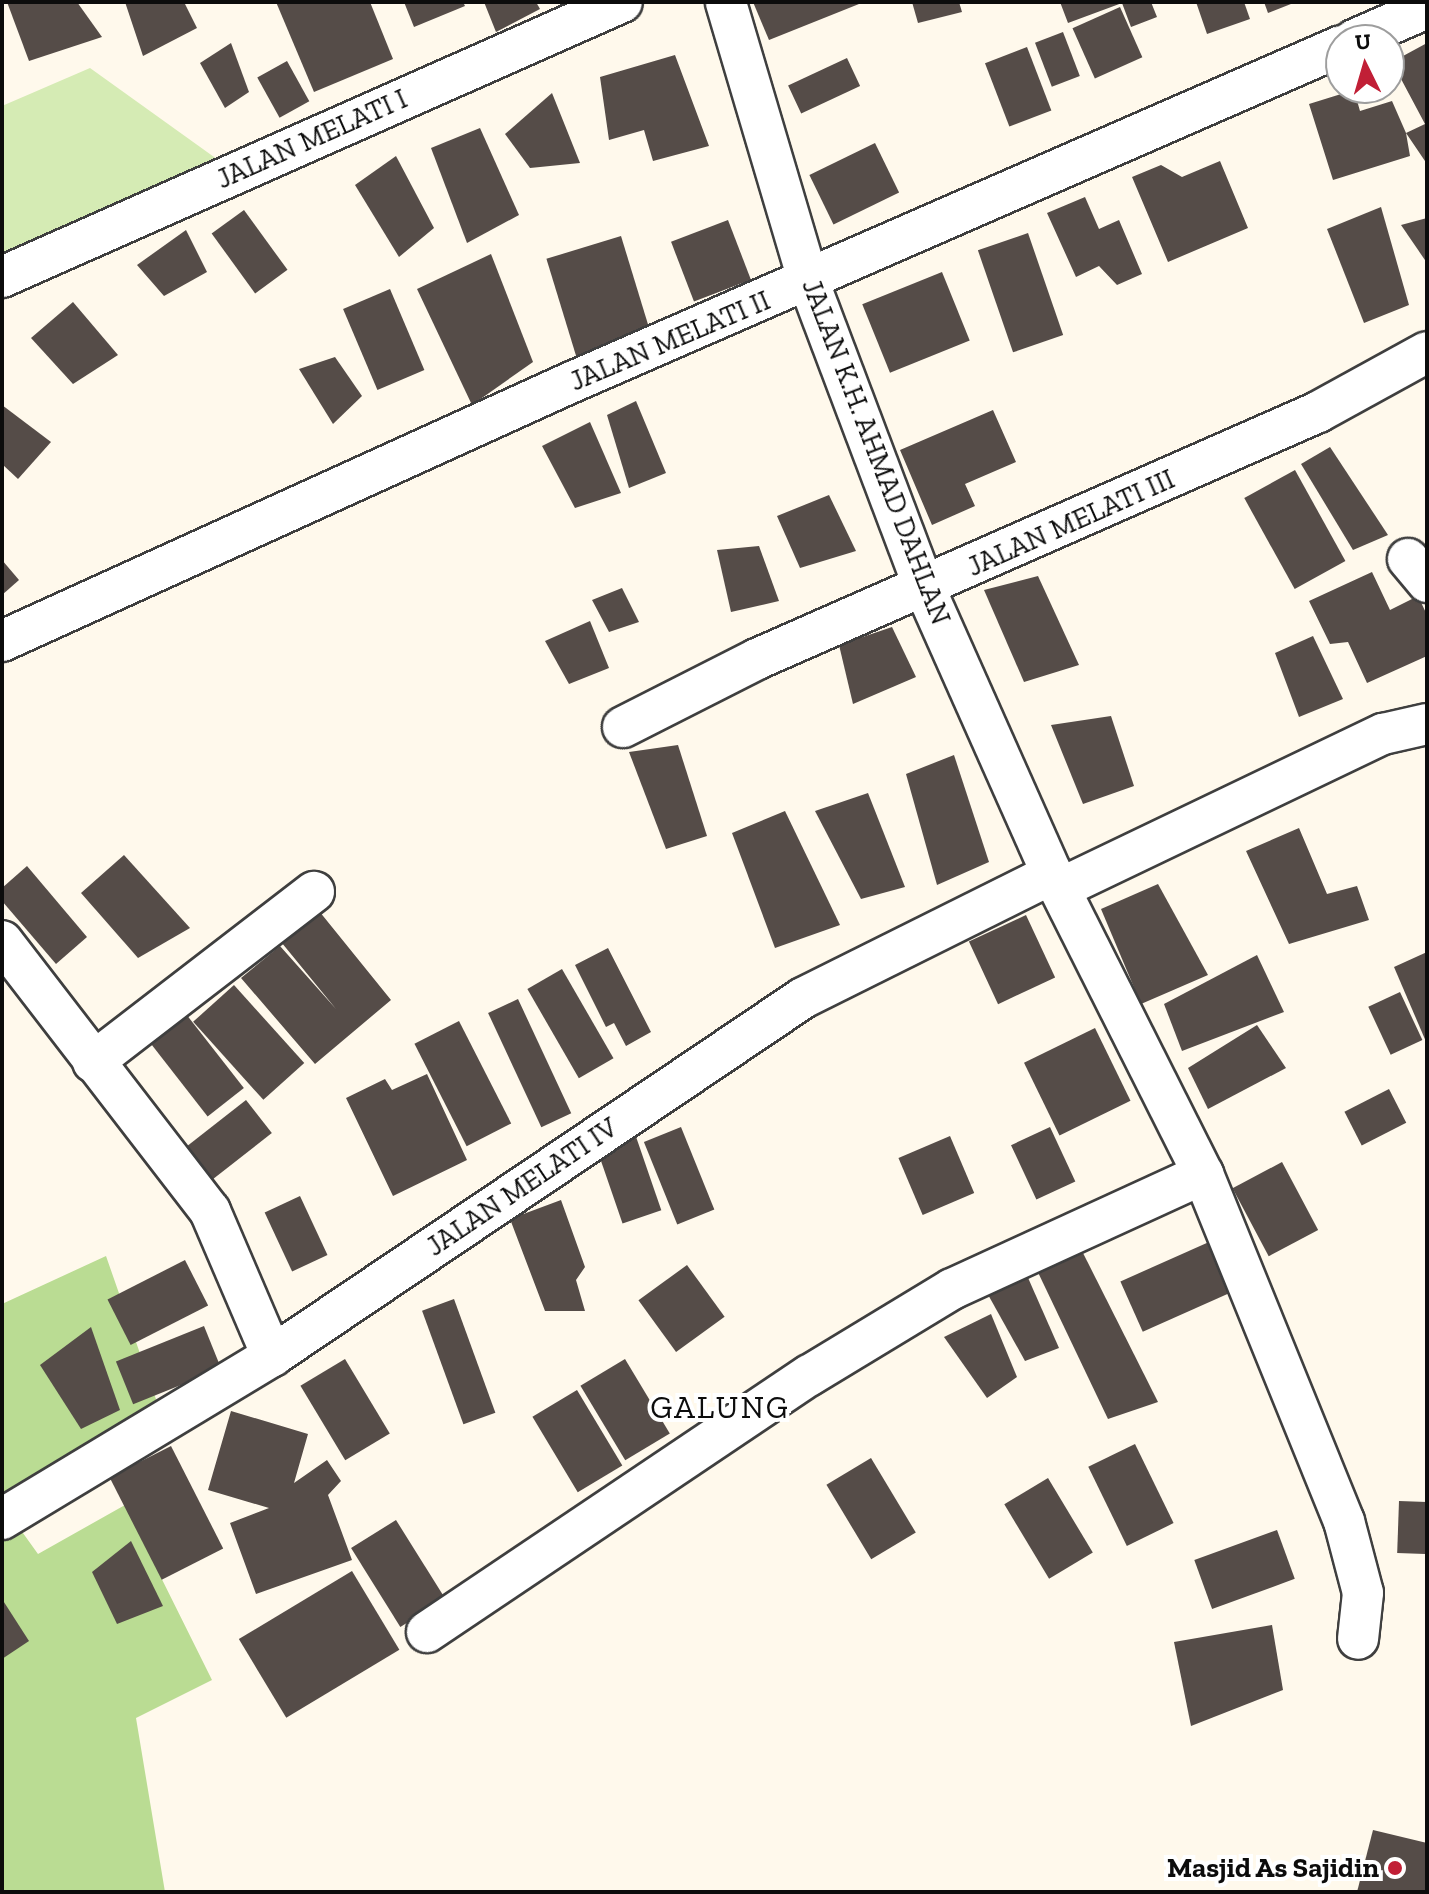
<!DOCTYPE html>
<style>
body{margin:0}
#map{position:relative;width:1429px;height:1894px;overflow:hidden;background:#fff9ec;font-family:"Zilla Slab",serif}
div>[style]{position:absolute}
.green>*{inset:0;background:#d5ebb4}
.forest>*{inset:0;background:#badc93}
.building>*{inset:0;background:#554c48;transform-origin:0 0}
.roads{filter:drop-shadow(2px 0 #3f3f3f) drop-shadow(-2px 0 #3f3f3f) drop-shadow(0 2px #3f3f3f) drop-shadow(0 -2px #3f3f3f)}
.minor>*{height:40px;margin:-20px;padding:0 20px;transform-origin:20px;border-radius:20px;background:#fff}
.dots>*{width:22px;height:22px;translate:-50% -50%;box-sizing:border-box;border:4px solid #fff;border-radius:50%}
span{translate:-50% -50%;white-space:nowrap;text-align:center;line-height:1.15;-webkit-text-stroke:8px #fff;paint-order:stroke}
.street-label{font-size:28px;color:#0c0c0c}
.poi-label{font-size:28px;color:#0c0c0c;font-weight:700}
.right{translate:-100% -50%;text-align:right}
.quarter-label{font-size:32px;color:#0c0c0c;letter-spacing:2px}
.frame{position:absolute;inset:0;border:4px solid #0c0c0c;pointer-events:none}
.north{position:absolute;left:1325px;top:24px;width:80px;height:80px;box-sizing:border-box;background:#fff;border:2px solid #9e9e9e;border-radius:50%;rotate:355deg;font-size:22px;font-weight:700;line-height:32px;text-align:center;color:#0c0c0c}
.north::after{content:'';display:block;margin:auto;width:28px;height:36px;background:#c11f36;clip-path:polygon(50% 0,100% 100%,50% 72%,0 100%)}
</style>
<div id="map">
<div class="green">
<div style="clip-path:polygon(90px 68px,228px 167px,2px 261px,2px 106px)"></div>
</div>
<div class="forest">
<div style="clip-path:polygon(106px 1256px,166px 1428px,5px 1508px,38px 1554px,125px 1505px,212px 1680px,136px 1718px,165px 1892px,2px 1892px,2px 1304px)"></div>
</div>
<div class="building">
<div style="clip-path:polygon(7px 2px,77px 2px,102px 37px,29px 61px)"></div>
<div style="clip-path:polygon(125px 2px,184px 2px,197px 28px,143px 56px)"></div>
<div style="clip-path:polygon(276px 2px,370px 2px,393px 59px,314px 92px)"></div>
<div style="clip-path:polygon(404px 2px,463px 2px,465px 6px,414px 27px)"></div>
<div style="clip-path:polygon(484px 2px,536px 2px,540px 9px,496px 32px)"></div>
<div style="clip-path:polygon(753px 2px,864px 2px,769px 40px)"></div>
<div style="clip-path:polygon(912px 2px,959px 2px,962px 12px,918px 23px)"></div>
<div style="clip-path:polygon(1060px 2px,1151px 2px,1157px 17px,1131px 27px,1122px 3px,1068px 23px)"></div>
<div style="clip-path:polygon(1196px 2px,1244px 2px,1250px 19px,1207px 34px)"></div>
<div style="clip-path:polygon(1264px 2px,1296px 2px,1268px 13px)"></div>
<div style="left:1120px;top:7px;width:55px;height:52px;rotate:66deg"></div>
<div style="left:1063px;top:32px;width:47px;height:30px;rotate:69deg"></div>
<div style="clip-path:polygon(231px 43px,249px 92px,225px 108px,200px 63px)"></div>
<div style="clip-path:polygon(1427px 43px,1427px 164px,1406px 133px,1410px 156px,1333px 180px,1309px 104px,1354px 90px,1360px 111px,1392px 101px,1406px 133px,1425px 124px,1392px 62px)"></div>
<div style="left:1027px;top:47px;width:68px;height:45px;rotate:69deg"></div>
<div style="clip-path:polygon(675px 55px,709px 146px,653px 161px,644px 130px,609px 140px,600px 77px)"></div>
<div style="left:847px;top:58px;width:31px;height:65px;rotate:65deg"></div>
<div style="left:287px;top:61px;width:46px;height:34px;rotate:61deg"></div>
<div style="clip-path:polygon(552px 93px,580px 163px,530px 168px,505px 134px)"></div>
<div style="clip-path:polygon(480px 128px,519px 215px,467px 243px,431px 148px)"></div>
<div style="left:875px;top:143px;width:55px;height:73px;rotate:64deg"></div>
<div style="clip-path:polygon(396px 156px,434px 228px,399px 257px,355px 185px)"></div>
<div style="clip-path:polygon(1220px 161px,1248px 228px,1168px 262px,1132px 177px,1161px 165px,1182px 177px)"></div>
<div style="clip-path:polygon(1085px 197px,1099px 229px,1119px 220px,1142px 274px,1117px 285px,1099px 266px,1076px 277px,1047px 213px)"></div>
<div style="clip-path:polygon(1381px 207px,1409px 305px,1364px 323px,1327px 229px)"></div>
<div style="left:244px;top:210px;width:74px;height:40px;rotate:54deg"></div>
<div style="clip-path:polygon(1427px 218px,1427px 263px,1401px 225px)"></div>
<div style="left:728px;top:220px;width:64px;height:61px;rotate:69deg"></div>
<div style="clip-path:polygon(186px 230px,207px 272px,164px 296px,137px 265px)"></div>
<div style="left:1028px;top:233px;width:108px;height:53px;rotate:71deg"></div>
<div style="left:621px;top:236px;width:111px;height:78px;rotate:73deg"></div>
<div style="clip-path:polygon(491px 254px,533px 362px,472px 405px,417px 289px)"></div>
<div style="left:942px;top:272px;width:74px;height:86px;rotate:68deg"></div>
<div style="left:390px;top:289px;width:88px;height:51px;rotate:67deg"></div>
<div style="clip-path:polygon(73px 302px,118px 355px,73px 384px,31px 338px)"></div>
<div style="clip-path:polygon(335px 357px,362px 396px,333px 424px,299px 369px)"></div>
<div style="clip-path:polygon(636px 401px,666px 473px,629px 488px,607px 415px)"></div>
<div style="clip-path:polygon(2px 405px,51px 442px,18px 479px,2px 464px)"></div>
<div style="clip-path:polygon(993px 410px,1016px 462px,965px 484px,975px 506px,932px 525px,900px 450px)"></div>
<div style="clip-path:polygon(590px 422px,621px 493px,575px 508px,542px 446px)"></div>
<div style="clip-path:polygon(1330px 447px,1388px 535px,1353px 550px,1301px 464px)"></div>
<div style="left:1295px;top:470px;width:104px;height:58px;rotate:61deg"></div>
<div style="clip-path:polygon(829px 495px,856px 551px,800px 568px,777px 516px)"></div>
<div style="clip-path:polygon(759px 546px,779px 601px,731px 612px,717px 550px)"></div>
<div style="clip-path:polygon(2px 560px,19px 580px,2px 595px)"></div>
<div style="clip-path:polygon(1372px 572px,1390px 610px,1418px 596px,1427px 615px,1427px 656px,1367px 683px,1348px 642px,1330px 644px,1309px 601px)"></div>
<div style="clip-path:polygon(1038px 576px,1079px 665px,1024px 682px,984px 590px)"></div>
<div style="clip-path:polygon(622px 588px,639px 622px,609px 632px,592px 600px)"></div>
<div style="clip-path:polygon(590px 621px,609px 668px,569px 684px,545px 641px)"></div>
<div style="clip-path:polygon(892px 627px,916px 677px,853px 704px,839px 645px)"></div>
<div style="clip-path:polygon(1313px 636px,1343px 699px,1299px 717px,1275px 653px)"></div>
<div style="clip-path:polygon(1111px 716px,1134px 786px,1083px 804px,1051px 725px)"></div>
<div style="clip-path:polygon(678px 745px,707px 836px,666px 849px,629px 752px)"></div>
<div style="clip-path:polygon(954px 755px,989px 862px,937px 885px,906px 774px)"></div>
<div style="clip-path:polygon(868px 793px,905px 887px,861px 899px,815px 811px)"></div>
<div style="clip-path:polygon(785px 811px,840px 925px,775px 948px,732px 833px)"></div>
<div style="clip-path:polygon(1299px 828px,1327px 894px,1357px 886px,1369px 920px,1289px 944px,1246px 851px)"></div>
<div style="clip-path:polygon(124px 855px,190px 928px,138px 958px,81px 893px)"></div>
<div style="clip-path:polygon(27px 866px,87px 937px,56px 964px,2px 901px,2px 888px)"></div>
<div style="clip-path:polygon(1158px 884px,1208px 975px,1141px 1004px,1101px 909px)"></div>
<div style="clip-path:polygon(315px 906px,391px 1000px,315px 1064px,241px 978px,280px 946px,336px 1009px,277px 937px)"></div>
<div style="left:1026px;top:915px;width:69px;height:63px;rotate:65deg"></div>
<div style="clip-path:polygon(608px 948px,651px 1032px,626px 1046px,614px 1023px,606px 1027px,575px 965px)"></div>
<div style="clip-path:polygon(1427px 952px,1427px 1044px,1394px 967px)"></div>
<div style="clip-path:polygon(1257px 955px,1284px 1012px,1182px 1051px,1164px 1004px)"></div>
<div style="left:562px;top:969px;width:103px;height:40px;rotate:60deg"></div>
<div style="left:234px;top:985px;width:105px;height:55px;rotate:48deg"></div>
<div style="left:1400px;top:992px;width:53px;height:35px;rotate:65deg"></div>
<div style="left:518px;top:999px;width:126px;height:33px;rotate:65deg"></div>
<div style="left:186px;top:1014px;width:94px;height:46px;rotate:52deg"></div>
<div style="left:459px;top:1021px;width:115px;height:50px;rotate:63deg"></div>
<div style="clip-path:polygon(1257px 1025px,1286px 1068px,1208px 1109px,1188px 1068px)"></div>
<div style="left:1095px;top:1028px;width:81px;height:79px;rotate:64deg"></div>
<div style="clip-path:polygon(427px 1074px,467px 1160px,393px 1196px,346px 1098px,385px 1079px,392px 1090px)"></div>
<div style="left:1389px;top:1089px;width:38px;height:50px;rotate:63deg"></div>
<div style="left:246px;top:1100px;width:42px;height:79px;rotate:52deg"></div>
<div style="left:681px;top:1127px;width:89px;height:40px;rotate:68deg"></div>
<div style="left:1050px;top:1127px;width:60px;height:43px;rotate:65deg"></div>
<div style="left:633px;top:1128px;width:87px;height:41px;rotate:71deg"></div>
<div style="left:950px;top:1136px;width:62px;height:56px;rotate:67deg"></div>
<div style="left:1282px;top:1162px;width:77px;height:56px;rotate:62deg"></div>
<div style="left:300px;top:1196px;width:65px;height:39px;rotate:65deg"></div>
<div style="clip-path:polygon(561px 1200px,585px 1267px,576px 1280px,585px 1311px,545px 1311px,510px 1219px)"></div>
<div style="left:1209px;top:1242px;width:55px;height:97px;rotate:66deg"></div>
<div style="clip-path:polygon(1082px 1251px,1158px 1402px,1108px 1419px,1034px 1264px)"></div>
<div style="left:185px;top:1260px;width:51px;height:87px;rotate:63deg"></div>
<div style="left:687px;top:1265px;width:64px;height:60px;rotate:54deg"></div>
<div style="clip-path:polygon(1025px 1271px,1059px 1348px,1025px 1361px,986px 1291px)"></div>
<div style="left:454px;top:1299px;width:121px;height:34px;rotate:70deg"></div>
<div style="clip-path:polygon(991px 1314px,1017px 1377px,987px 1398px,944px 1337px)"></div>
<div style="left:204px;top:1326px;width:46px;height:95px;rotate:68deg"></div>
<div style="clip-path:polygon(91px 1327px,120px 1410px,81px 1429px,40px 1365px)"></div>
<div style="left:345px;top:1359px;width:87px;height:52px;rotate:59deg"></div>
<div style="left:625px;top:1359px;width:87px;height:52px;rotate:59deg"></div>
<div style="left:577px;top:1390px;width:88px;height:52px;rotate:59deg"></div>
<div style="clip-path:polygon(231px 1411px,308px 1434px,294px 1483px,327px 1460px,341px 1481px,328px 1495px,352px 1560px,256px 1594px,230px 1523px,269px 1508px,208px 1490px)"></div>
<div style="left:1135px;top:1444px;width:88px;height:52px;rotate:64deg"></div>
<div style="left:171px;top:1446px;width:115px;height:69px;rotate:63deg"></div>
<div style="left:871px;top:1458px;width:87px;height:52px;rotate:59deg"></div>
<div style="left:1048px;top:1478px;width:87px;height:51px;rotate:59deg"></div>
<div style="left:1399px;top:1501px;width:28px;height:52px;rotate:2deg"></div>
<div style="left:396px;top:1520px;width:93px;height:53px;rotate:58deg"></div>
<div style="left:1277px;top:1530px;width:52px;height:88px;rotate:70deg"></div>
<div style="clip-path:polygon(131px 1541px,163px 1606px,117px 1624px,92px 1572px)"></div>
<div style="left:352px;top:1571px;width:92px;height:132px;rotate:59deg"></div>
<div style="clip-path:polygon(2px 1599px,29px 1641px,2px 1659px)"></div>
<div style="clip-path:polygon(1272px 1625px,1283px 1690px,1191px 1726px,1174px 1642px)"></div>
<div style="clip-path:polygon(1373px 1830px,1427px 1843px,1427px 1892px,1357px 1892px)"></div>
</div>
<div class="roads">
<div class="minor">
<div style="left:1354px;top:40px;width:80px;rotate:-23.7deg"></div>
<div style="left:2px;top:277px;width:678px;rotate:-23.92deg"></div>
<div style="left:1408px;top:559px;width:30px;rotate:50deg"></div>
<div style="left:2px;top:641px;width:626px;rotate:-24.44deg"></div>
<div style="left:572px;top:382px;width:839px;rotate:-23.6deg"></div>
<div style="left:623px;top:727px;width:150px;rotate:-26.9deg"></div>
<div style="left:757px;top:659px;width:613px;rotate:-23.76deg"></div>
<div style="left:1318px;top:412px;width:124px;rotate:-28.8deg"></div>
<div style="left:1061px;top:888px;width:357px;rotate:-25.6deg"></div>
<div style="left:1383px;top:734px;width:45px;rotate:-12.8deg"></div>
<div style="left:2px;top:941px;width:341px;rotate:52.4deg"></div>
<div style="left:210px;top:1211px;width:158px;rotate:66.8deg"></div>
<div style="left:93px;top:1062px;width:279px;rotate:-37.6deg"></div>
<div style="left:1203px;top:1174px;width:375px;rotate:67.9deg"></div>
<div style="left:1344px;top:1521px;width:74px;rotate:75.2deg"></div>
<div style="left:1363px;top:1593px;width:46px;rotate:96.2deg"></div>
<div style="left:2px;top:1519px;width:315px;rotate:-31.1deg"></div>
<div style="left:272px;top:1356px;width:640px;rotate:-33.99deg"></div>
<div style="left:803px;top:998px;width:278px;rotate:-26.5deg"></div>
<div style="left:427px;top:1632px;width:461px;rotate:-33.9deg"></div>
<div style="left:810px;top:1375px;width:166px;rotate:-31.2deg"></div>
<div style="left:952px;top:1289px;width:276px;rotate:-24.6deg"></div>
<div style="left:1203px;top:1174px;width:336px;rotate:-116.7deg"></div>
<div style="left:1052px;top:874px;width:314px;rotate:-114deg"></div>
<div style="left:924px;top:587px;width:325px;rotate:-110.7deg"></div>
<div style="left:809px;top:283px;width:293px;rotate:-106.5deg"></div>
</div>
</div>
<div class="dots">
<div style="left:1395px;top:1868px;background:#c11f36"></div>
</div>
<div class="street-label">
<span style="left:312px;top:139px;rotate:-24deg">JALAN MELATI I</span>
<span style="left:670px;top:341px;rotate:-23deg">JALAN MELATI II</span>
<span style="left:876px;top:452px;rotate:69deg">JALAN K.H. AHMAD DAHLAN</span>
<span style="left:1071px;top:523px;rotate:-24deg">JALAN MELATI III</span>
<span style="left:522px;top:1187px;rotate:-34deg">JALAN MELATI IV</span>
</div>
<div class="poi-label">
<span class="right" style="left:1379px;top:1868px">Masjid As Sajidin</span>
</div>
<div class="quarter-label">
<span style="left:720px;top:1407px">GALUNG</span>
</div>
<div class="frame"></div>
<div class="north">U</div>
</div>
